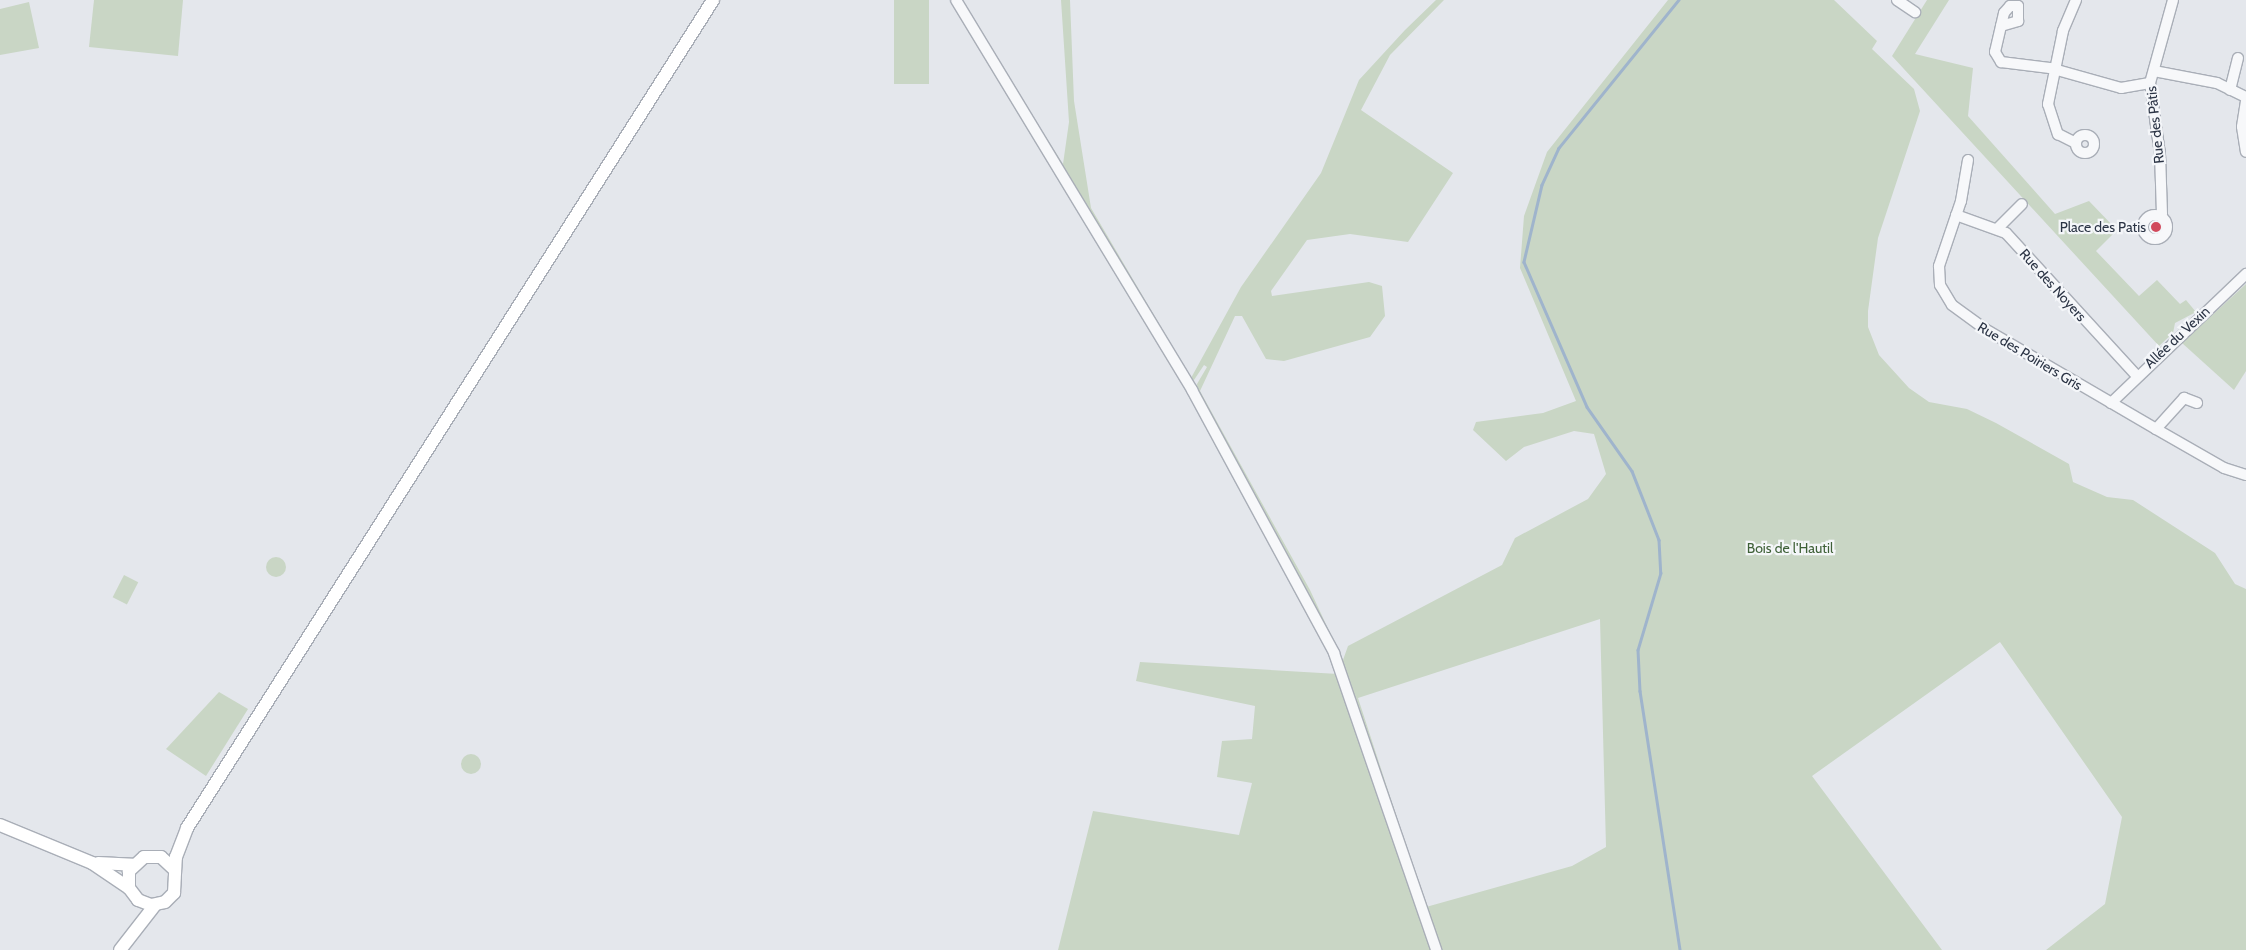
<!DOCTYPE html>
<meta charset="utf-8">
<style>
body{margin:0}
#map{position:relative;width:2246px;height:950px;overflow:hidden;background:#e4e7ec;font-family:Cabin,sans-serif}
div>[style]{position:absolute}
.green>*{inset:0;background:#c9d6c5;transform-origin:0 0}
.round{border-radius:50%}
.stream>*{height:2.5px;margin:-1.25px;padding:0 1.25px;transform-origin:1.25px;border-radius:1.25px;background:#9fb4cc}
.roads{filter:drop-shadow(1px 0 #a9aeb7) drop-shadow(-1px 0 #a9aeb7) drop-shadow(0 1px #a9aeb7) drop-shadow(0 -1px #a9aeb7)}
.minor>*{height:10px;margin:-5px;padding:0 5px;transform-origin:5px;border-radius:5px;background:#f7f8fa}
.minor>.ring{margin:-5px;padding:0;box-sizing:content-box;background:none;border:10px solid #f7f8fa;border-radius:50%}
.major>*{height:12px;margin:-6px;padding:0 6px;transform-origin:6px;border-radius:6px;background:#fff}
.dots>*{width:14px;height:14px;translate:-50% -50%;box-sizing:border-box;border:2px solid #f4f6f9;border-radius:50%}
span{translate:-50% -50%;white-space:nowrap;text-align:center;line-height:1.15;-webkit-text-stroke:4.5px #f4f6f9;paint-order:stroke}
.street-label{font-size:14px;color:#2b3445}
.poi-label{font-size:14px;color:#2b3445}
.right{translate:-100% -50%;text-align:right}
.park-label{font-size:14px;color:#3f6138}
</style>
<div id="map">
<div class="green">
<div style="clip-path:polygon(94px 0,183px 0,178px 56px,89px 47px)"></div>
<div style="left:894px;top:0;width:35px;height:84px"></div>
<div style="clip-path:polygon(959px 0,1063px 164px,1069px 122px,1061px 0,1070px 0,1074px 101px,1091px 208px,1191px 378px,1241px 287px,1321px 173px,1359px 80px,1405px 30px,1436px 0,1444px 0,1390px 55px,1361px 110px,1453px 173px,1408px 242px,1350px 234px,1307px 240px,1271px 291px,1272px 296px,1369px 282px,1382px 286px,1385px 316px,1370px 337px,1284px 361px,1266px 359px,1242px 316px,1235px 316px,1200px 391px,1310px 590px,1338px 650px,1198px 396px,1197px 384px,1207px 367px,1204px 365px,1194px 380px,1188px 379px)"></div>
<div style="clip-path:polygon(evenodd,1668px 0,1834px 0,1877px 41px,1872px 49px,1914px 89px,1920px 111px,1878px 238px,1868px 311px,1868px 327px,1879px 355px,1909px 388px,1929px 402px,1967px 409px,1996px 423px,2069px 464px,2073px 482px,2107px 497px,2133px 500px,2215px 553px,2235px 584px,2246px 589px,2246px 950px,2046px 950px,2105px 904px,2122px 817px,2000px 642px,1812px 776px,1942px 950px,1058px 950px,1093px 811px,1239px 835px,1252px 783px,1217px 777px,1222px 741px,1252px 739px,1255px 706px,1136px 681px,1140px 662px,1338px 674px,1348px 646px,1502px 565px,1515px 538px,1588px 499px,1606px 474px,1594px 434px,1574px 431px,1524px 447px,1506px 461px,1473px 430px,1476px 422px,1543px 413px,1576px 401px,1520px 268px,1524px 216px,1547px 152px,1668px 0,1600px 619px,1606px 847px,1572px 866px,1426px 907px,1358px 698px,1600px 619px)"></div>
<div style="clip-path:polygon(1927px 0,1949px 0,1915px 54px,1973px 68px,1968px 116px,2055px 214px,2089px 201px,2114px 227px,2116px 231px,2096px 251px,2139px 296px,2157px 280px,2180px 304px,2186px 300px,2196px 312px,2175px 323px,2173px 333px,2159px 346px,1892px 56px)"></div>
<div style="clip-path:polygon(29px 2px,39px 48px,0 55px,0 9px)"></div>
<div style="clip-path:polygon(2246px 284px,2246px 371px,2234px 390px,2182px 343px)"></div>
<div class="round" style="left:266px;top:557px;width:20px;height:20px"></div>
<div style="left:124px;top:575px;width:16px;height:25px;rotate:27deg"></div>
<div style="clip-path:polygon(219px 692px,248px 709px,206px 776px,166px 749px)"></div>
<div class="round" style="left:461px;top:754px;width:20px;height:20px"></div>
</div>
<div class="stream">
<div style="left:1679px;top:0;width:191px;rotate:129deg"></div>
<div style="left:1559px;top:148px;width:41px;rotate:114.7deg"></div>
<div style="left:1542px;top:185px;width:79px;rotate:103.2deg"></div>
<div style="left:1524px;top:262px;width:158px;rotate:66.5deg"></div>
<div style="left:1587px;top:407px;width:78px;rotate:54.9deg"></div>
<div style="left:1632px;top:471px;width:74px;rotate:68.6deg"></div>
<div style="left:1659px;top:540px;width:33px;rotate:87deg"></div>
<div style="left:1661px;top:573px;width:80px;rotate:106.6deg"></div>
<div style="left:1638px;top:650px;width:41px;rotate:87.2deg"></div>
<div style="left:1640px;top:691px;width:262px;rotate:81.2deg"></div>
</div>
<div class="roads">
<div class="minor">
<div style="left:956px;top:0;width:456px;rotate:58.8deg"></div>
<div style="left:1192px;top:390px;width:299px;rotate:61.6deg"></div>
<div style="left:1334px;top:653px;width:314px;rotate:71deg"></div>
<div style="left:1897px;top:0;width:22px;rotate:34deg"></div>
<div style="left:2076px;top:0;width:34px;rotate:113deg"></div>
<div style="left:2063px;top:31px;width:75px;rotate:101.6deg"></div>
<div style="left:2048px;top:104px;width:32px;rotate:72deg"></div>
<div style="left:2058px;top:134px;width:20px;rotate:27deg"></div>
<div style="left:2001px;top:26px;width:18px;rotate:-16deg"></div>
<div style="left:2018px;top:21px;width:15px;rotate:-90deg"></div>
<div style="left:2018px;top:6px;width:8px;rotate:180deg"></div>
<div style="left:2010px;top:6px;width:9px;rotate:131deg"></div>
<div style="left:2004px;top:13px;width:40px;rotate:103deg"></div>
<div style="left:1995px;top:52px;width:12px;rotate:59deg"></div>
<div style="left:2001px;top:62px;width:49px;rotate:7deg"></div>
<div style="left:2050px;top:68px;width:74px;rotate:15.7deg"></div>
<div style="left:2121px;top:88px;width:29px;rotate:-10deg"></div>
<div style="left:2154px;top:71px;width:64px;rotate:10.8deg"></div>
<div style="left:2217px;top:83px;width:32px;rotate:26deg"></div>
<div style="left:2230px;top:90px;width:33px;rotate:-76deg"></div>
<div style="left:2246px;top:101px;width:26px;rotate:99deg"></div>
<div style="left:2242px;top:127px;width:25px;rotate:81deg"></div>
<div class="ring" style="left:2076px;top:135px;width:8px;height:8px"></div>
<div style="left:1968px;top:160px;width:42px;rotate:99.7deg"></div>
<div style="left:1961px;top:201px;width:69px;rotate:108.7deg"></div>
<div style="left:1939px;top:266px;width:19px;rotate:87deg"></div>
<div style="left:1940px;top:285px;width:23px;rotate:59deg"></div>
<div style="left:1952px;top:305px;width:41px;rotate:36deg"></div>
<div style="left:1985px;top:329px;width:198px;rotate:30.3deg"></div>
<div style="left:2156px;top:429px;width:78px;rotate:29.8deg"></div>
<div style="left:2224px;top:468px;width:23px;rotate:18deg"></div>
<div style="left:2162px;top:214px;width:60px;rotate:-91.9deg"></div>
<div style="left:2160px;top:154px;width:72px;rotate:-98deg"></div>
<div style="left:2150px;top:83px;width:86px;rotate:-74.5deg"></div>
<div class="ring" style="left:2143px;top:215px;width:14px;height:14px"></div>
<div style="left:1956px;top:215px;width:53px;rotate:19.8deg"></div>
<div style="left:2006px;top:233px;width:193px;rotate:47.5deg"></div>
<div style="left:1997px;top:229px;width:35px;rotate:-45deg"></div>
<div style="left:2111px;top:403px;width:187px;rotate:-43.7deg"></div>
<div style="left:2156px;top:429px;width:42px;rotate:-47.9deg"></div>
<div style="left:2184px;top:398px;width:14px;rotate:21deg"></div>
</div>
<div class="major">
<div style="left:0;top:825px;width:100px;rotate:22.4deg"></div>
<div style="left:92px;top:863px;width:45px;rotate:34deg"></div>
<div style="left:98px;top:863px;width:35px;rotate:3deg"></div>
<div style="left:175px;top:870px;width:19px;rotate:-137deg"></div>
<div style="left:161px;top:857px;width:17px;rotate:180deg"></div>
<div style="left:144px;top:857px;width:21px;rotate:137deg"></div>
<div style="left:129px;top:871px;width:17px;rotate:90deg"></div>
<div style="left:129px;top:888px;width:15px;rotate:53deg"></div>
<div style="left:138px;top:900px;width:14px;rotate:21deg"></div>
<div style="left:151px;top:905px;width:14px;rotate:-12deg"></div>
<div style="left:165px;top:902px;width:13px;rotate:-45deg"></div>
<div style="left:174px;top:893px;width:36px;rotate:-87deg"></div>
<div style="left:176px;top:857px;width:31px;rotate:-69deg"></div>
<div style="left:187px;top:828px;width:981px;rotate:-57.57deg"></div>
<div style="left:120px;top:950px;width:57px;rotate:-52.1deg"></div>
</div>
</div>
<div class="dots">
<div style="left:2156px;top:227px;background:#d1495b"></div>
</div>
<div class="street-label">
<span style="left:2155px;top:125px;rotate:-96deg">Rue des Pâtis</span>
<span style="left:2053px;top:285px;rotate:48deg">Rue des Noyers</span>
<span style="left:2177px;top:337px;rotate:-43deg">Allée du Vexin</span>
<span style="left:2030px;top:356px;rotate:31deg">Rue des Poiriers Gris</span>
</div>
<div class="poi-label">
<span class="right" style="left:2146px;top:227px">Place des Patis</span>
</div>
<div class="park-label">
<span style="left:1790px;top:548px">Bois de l'Hautil</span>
</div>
</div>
